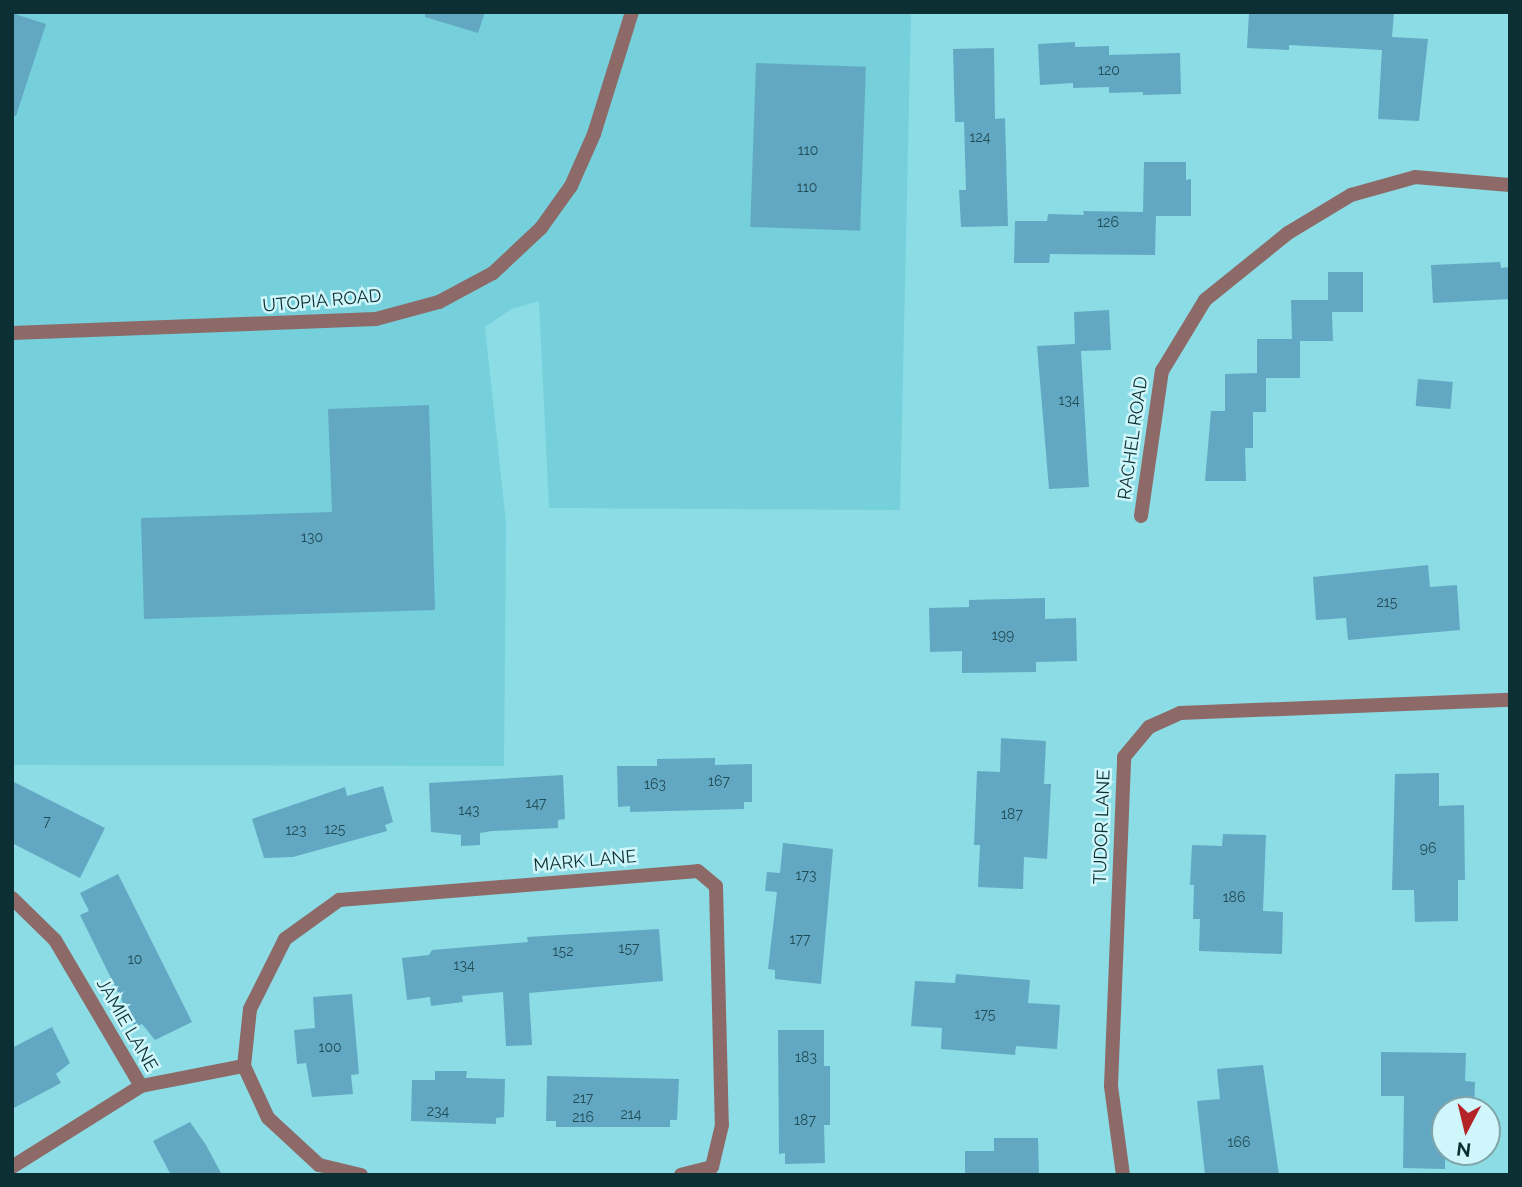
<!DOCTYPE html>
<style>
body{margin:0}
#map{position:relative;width:1522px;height:1187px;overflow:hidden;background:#8bdce5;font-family:Raleway,sans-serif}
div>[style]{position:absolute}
.built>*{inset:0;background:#75d0db}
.building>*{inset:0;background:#63a8c3;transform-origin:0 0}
.street>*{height:14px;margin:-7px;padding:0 7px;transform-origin:7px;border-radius:7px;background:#8d6a67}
span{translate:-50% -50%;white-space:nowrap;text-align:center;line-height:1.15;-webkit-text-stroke:5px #cff6fa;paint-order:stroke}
.number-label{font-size:14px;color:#214d56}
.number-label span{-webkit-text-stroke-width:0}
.street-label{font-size:18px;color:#0b2f32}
.frame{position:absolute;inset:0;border:14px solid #0b2f32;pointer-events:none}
.north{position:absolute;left:1431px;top:1096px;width:70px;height:70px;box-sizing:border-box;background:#cff6fa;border:2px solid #81a6aa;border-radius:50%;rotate:187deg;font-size:19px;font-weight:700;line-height:28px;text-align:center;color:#0b2f32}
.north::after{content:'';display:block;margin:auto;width:24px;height:32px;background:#b42328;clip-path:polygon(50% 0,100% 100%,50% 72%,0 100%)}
</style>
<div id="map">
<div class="built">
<div style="clip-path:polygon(12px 12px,911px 12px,900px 510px,549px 508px,539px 301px,511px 309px,485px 327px,506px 523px,504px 766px,12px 765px)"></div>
</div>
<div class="building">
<div style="clip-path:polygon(425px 12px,485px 12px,478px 33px,425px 17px)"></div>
<div style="clip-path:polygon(1249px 12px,1394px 12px,1392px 37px,1428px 39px,1419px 121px,1378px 119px,1382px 50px,1289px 45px,1289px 50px,1247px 48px)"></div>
<div style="clip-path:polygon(12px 13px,46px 24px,16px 116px,12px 115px)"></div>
<div style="clip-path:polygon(1075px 42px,1075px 47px,1109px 46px,1109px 55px,1180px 53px,1181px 94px,1143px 95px,1143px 92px,1109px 93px,1109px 87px,1073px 88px,1073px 83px,1040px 85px,1038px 44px)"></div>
<div style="clip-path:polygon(994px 48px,995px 119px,1005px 118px,1008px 226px,961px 227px,959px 190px,966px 190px,964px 122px,955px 122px,953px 49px)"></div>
<div style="left:756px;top:63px;width:110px;height:164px;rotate:2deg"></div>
<div style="clip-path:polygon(1144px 162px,1186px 162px,1186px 180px,1191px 179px,1191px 216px,1156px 216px,1155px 255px,1050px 254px,1049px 263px,1014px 263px,1015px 221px,1047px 221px,1048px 214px,1084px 215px,1083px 211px,1143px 212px)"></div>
<div style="clip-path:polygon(1500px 262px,1501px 268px,1510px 267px,1510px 299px,1433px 303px,1431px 265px)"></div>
<div style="clip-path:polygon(1328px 272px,1363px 272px,1363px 312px,1332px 312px,1333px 341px,1300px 341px,1300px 378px,1266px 378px,1266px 412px,1253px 412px,1253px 448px,1245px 448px,1246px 481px,1205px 481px,1211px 411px,1225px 411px,1225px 374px,1257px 373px,1257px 339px,1292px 339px,1291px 300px,1328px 300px)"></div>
<div style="clip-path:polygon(1109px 310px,1111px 350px,1081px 351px,1089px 487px,1049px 489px,1037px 346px,1075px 344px,1074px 312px)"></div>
<div style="left:1418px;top:379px;width:35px;height:27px;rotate:5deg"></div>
<div style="clip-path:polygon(429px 405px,435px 610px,144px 619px,141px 518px,332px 512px,328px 409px)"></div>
<div style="clip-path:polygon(1428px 565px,1430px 587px,1457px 585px,1460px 630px,1348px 640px,1346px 618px,1316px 620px,1313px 577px)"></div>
<div style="clip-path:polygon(1045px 598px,1045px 619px,1076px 618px,1077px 661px,1036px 662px,1036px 672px,962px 673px,962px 651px,930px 652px,929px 608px,969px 607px,969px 600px)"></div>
<div style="clip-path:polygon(1001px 738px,1046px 741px,1044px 784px,1051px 784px,1047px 859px,1024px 857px,1023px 889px,978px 887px,980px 845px,974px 845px,977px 771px,1000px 772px)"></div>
<div style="clip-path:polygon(715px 758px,715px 765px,752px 764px,752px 802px,744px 802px,744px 809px,630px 812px,630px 806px,618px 807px,617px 766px,657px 766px,657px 759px)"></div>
<div style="clip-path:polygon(1439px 773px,1439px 806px,1464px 805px,1465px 880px,1458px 880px,1458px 921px,1415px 922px,1414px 890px,1392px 890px,1395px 774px)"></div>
<div style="clip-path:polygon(563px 775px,565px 819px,558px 820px,558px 828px,492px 831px,480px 833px,480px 845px,461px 846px,461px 835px,431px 832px,429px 783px)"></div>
<div style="clip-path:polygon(12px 781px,105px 828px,80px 878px,12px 843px)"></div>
<div style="clip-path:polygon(383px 786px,393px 822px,385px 825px,387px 831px,293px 857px,264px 858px,252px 819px,345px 787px,347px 796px)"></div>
<div style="clip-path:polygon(1223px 834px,1266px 835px,1263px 911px,1283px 912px,1282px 954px,1199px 951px,1200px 919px,1193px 919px,1194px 885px,1190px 885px,1192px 845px,1222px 846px)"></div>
<div style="clip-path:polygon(783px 843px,833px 849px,821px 984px,775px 979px,775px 970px,768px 969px,777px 892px,765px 891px,767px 872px,780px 873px)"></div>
<div style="clip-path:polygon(118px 874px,192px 1022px,155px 1040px,142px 1024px,135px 1027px,80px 915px,89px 911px,80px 893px)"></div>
<div style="clip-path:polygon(659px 929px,663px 981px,529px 993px,532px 1045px,506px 1046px,503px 992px,462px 996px,463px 1002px,431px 1006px,430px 997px,407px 1000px,402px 958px,429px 955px,432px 950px,528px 942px,527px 937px)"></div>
<div style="clip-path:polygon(956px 974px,1030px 980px,1028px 1003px,1060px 1005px,1057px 1049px,1016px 1046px,1015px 1055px,941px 1049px,942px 1028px,911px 1026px,915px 981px,955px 983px)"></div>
<div style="clip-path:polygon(352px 994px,359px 1074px,351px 1075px,353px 1094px,312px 1097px,306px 1063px,297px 1064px,294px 1030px,315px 1028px,313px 997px)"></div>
<div style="clip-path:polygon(52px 1027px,70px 1063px,56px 1074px,61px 1083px,12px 1109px,12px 1048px)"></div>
<div style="clip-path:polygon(778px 1030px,824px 1030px,824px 1066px,830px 1066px,830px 1125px,824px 1125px,825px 1163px,785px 1164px,785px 1153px,779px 1154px)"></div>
<div style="clip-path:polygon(1381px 1052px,1466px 1053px,1465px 1081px,1475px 1082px,1474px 1110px,1445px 1110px,1445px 1169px,1403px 1168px,1404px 1096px,1381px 1096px)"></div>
<div style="clip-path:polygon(1263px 1065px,1279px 1175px,1205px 1175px,1197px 1101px,1220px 1099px,1217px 1069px)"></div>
<div style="clip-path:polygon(435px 1071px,467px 1071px,466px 1078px,505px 1079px,504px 1117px,496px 1118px,496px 1124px,411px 1121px,412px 1080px,435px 1080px)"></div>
<div style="clip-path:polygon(547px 1076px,679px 1079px,677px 1120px,670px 1120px,670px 1127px,556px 1127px,556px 1121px,546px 1121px)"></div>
<div style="clip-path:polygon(190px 1122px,206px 1145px,222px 1175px,171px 1175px,153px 1141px)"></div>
<div style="clip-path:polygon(994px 1138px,1038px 1138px,1039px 1175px,965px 1175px,965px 1151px,994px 1151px)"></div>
</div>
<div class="street">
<div style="left:12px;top:333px;width:364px;rotate:-2.2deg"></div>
<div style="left:376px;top:319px;width:65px;rotate:-15.1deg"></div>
<div style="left:439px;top:302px;width:61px;rotate:-28.2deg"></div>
<div style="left:493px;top:273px;width:66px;rotate:-43.2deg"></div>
<div style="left:541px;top:228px;width:52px;rotate:-54.5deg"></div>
<div style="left:571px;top:186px;width:57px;rotate:-66.1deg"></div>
<div style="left:594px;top:134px;width:128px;rotate:-72.7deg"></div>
<div style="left:1141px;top:516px;width:147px;rotate:-81.8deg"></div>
<div style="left:1162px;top:371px;width:83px;rotate:-58.8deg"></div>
<div style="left:1205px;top:300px;width:107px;rotate:-38.9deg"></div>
<div style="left:1288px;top:233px;width:74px;rotate:-31.1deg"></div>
<div style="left:1351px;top:195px;width:66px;rotate:-15.7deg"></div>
<div style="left:1415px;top:177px;width:95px;rotate:4.8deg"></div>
<div style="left:12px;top:898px;width:60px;rotate:44.3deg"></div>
<div style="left:55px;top:940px;width:169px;rotate:59.5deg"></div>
<div style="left:141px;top:1086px;width:152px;rotate:147.9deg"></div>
<div style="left:141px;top:1086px;width:105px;rotate:-11deg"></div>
<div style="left:361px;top:1175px;width:43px;rotate:-166.6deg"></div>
<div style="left:319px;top:1165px;width:69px;rotate:-137.3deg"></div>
<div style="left:268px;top:1118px;width:57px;rotate:-114.8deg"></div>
<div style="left:244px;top:1066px;width:57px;rotate:-84deg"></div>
<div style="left:250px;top:1009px;width:78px;rotate:-63.4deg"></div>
<div style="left:285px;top:939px;width:67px;rotate:-35.8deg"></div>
<div style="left:339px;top:900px;width:360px;rotate:-4.6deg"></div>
<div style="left:698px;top:871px;width:23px;rotate:40deg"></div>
<div style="left:716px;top:886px;width:239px;rotate:88.6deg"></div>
<div style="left:722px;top:1125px;width:43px;rotate:103.4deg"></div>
<div style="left:712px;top:1167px;width:32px;rotate:166deg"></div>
<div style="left:1123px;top:1175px;width:90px;rotate:-97.7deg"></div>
<div style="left:1111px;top:1086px;width:329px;rotate:-87.7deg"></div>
<div style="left:1124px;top:757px;width:39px;rotate:-50deg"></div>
<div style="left:1149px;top:727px;width:34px;rotate:-24deg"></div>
<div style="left:1180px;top:713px;width:330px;rotate:-2.3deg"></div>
</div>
<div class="number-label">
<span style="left:1109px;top:70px">120</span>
<span style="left:980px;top:137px">124</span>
<span style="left:808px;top:150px">110</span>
<span style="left:807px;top:187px">110</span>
<span style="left:1108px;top:222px">126</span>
<span style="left:1069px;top:400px">134</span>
<span style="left:312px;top:537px">130</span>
<span style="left:1387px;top:602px">215</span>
<span style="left:1003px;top:635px">199</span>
<span style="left:719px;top:781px">167</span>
<span style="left:655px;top:784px">163</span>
<span style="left:536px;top:803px">147</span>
<span style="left:469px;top:810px">143</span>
<span style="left:1012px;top:814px">187</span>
<span style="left:47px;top:821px">7</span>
<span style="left:335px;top:829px">125</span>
<span style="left:296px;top:830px">123</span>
<span style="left:1428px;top:848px">96</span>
<span style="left:806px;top:875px">173</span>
<span style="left:1234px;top:897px">186</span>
<span style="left:800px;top:939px">177</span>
<span style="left:629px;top:948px">157</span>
<span style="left:563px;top:951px">152</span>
<span style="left:135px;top:959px">10</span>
<span style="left:464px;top:965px">134</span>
<span style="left:985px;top:1014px">175</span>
<span style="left:330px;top:1047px">100</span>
<span style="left:806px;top:1057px">183</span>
<span style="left:583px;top:1098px">217</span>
<span style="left:438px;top:1111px">234</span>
<span style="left:631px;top:1114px">214</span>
<span style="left:583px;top:1117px">216</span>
<span style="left:805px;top:1120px">187</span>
<span style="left:1239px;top:1142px">166</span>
</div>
<div class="street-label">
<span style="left:322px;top:301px;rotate:-5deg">UTOPIA ROAD</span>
<span style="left:1133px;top:438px;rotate:-82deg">RACHEL ROAD</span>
<span style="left:1102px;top:827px;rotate:-88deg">TUDOR LANE</span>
<span style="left:585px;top:861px;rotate:-5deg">MARK LANE</span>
<span style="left:127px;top:1025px;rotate:60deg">JAMIE LANE</span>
</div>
<div class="frame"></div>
<div class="north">N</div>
</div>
